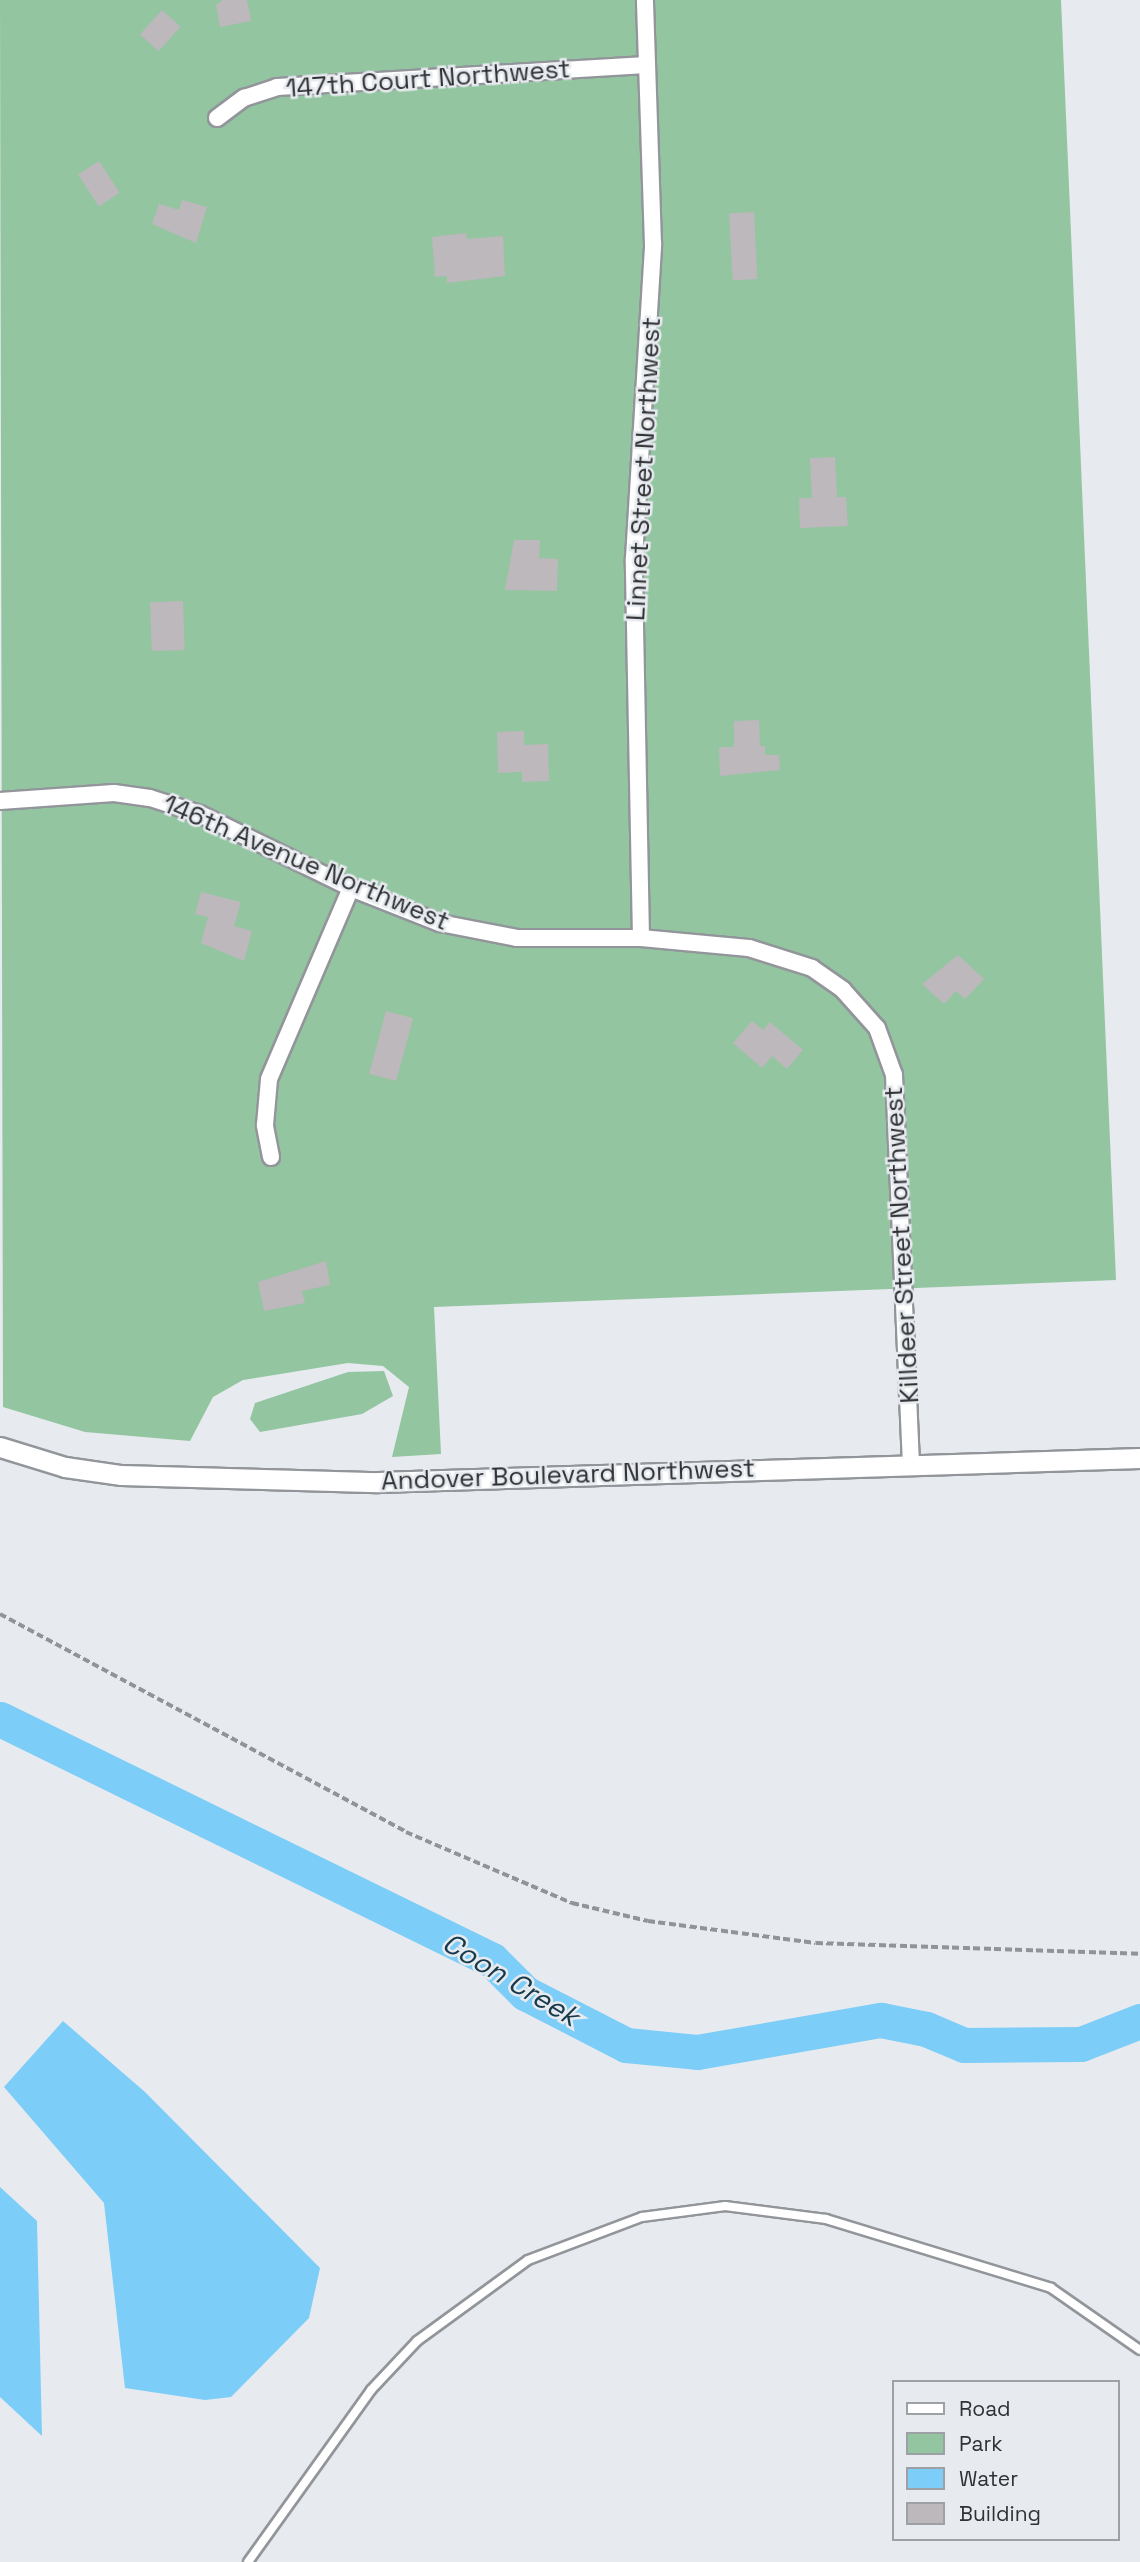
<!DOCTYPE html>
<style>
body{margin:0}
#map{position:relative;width:1140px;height:2562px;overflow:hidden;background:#e7eaef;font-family:"Space Grotesk",sans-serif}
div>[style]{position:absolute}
.green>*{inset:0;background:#93c5a1}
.water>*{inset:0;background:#7ccdf7}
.river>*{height:35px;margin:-17.5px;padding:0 17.5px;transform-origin:17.5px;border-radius:17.5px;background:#7ccdf7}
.building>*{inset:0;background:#bdb8bc;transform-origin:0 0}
.path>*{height:3.5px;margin-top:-1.75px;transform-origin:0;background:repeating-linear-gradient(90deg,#919397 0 7px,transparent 0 10.5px)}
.roads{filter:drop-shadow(2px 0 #92959a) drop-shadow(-2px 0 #92959a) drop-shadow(0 2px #92959a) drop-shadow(0 -2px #92959a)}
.service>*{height:8px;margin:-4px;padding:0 4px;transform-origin:4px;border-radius:4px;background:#fff}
.minor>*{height:16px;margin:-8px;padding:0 8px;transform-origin:8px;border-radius:8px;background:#fff}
.tertiary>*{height:19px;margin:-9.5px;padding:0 9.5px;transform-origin:9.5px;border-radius:9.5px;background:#fff}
span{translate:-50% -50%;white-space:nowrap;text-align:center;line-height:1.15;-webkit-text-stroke:5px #e7eaef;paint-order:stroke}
.street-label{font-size:26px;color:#2f3133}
.water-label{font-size:28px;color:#163a4c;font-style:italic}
.legend{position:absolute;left:892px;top:2380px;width:228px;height:161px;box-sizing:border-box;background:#e7eaef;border:2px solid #9da0a4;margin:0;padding:9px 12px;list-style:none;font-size:21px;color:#2f3133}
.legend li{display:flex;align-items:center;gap:14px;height:35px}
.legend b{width:35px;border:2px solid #9da0a4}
</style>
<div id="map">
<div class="green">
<div style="clip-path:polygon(0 0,1061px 0,1116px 1280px,434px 1307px,441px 1454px,392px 1457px,409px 1387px,383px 1366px,348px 1363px,243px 1380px,213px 1397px,190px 1441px,85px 1432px,3px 1407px)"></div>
<div style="clip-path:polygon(384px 1371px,393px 1396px,362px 1414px,260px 1432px,250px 1419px,255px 1403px,348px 1372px)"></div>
</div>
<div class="water">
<div style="clip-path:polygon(63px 2021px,145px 2092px,320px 2268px,309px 2318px,231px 2397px,205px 2400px,125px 2388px,104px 2203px,4px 2087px)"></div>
<div style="clip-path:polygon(0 2187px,37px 2221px,42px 2436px,0 2397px)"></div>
</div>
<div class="river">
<div style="left:0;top:1719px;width:548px;rotate:26.1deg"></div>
<div style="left:492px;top:1960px;width:47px;rotate:45deg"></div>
<div style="left:525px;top:1993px;width:114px;rotate:27.2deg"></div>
<div style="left:626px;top:2045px;width:71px;rotate:5.6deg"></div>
<div style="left:697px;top:2052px;width:187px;rotate:-9.9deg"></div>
<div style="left:881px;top:2020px;width:46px;rotate:11.3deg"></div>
<div style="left:926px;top:2029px;width:41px;rotate:22.8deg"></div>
<div style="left:964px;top:2045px;width:117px;rotate:-0.5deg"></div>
<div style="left:1081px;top:2044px;width:63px;rotate:-21.3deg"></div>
</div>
<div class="building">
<div style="clip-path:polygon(223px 0,247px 0,251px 21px,220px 27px,216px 5px)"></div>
<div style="left:162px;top:10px;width:25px;height:33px;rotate:42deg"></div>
<div style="left:99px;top:161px;width:38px;height:25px;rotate:57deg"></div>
<div style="clip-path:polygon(182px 200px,207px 207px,196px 243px,152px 224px,159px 204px,179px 210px)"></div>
<div style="left:754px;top:212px;width:67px;height:25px;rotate:87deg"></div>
<div style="clip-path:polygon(466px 233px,467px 239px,503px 236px,505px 276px,447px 283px,447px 276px,435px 277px,432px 237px)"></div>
<div style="clip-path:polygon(835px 457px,837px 497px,846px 497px,848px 526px,800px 528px,799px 498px,812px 498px,810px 458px)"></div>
<div style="clip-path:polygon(514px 540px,540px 540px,539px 558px,558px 559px,557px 591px,505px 590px)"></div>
<div style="left:183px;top:601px;width:49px;height:33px;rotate:88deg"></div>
<div style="clip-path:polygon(759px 720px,760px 746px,765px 746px,765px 755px,779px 755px,780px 770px,720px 776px,719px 747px,734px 747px,734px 721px)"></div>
<div style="clip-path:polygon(524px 731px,524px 745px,548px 744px,549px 781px,522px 782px,522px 772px,498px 773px,497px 732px)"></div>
<div style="clip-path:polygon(201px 892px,241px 902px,234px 926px,252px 931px,244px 961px,201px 943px,208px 917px,195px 914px)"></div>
<div style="clip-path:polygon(958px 955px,984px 979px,965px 999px,956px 991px,944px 1004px,922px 984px)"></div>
<div style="left:386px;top:1011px;width:28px;height:65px;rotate:15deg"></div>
<div style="clip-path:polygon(752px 1021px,763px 1030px,770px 1022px,803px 1050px,787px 1069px,772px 1056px,762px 1068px,733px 1043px)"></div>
<div style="clip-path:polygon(326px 1261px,330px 1285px,302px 1291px,305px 1303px,264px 1311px,258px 1282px)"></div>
</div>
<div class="path">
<div style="left:0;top:1614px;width:461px;rotate:28.2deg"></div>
<div style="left:406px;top:1832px;width:181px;rotate:23.2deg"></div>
<div style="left:572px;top:1903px;width:78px;rotate:13.3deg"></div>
<div style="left:648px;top:1921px;width:169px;rotate:7.5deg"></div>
<div style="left:816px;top:1943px;width:324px;rotate:1.9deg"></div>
</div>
<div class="roads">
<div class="service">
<div style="left:248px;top:2562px;width:211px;rotate:-54.4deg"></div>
<div style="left:371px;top:2390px;width:67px;rotate:-46.8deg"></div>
<div style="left:417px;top:2341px;width:137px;rotate:-36.1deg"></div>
<div style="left:528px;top:2260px;width:122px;rotate:-20.7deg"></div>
<div style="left:642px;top:2217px;width:84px;rotate:-7.5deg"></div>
<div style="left:725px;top:2206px;width:102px;rotate:7.3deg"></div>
<div style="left:826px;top:2219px;width:235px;rotate:17deg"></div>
<div style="left:1051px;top:2288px;width:108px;rotate:34.9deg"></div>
</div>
<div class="minor">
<div style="left:217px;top:118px;width:34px;rotate:-37deg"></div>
<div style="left:244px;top:98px;width:35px;rotate:-18deg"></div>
<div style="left:277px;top:87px;width:370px;rotate:-3.4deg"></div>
<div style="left:0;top:801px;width:114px;rotate:-4deg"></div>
<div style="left:114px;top:793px;width:36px;rotate:8deg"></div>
<div style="left:150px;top:798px;width:52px;rotate:17.7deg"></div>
<div style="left:200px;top:814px;width:168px;rotate:26.1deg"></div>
<div style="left:351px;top:888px;width:96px;rotate:21.5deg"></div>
<div style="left:440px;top:923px;width:78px;rotate:11deg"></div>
<div style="left:517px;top:938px;width:124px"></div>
<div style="left:641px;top:938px;width:108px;rotate:5.3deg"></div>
<div style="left:749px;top:948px;width:66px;rotate:17.6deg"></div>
<div style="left:812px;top:968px;width:38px;rotate:35deg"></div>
<div style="left:843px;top:990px;width:51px;rotate:48.2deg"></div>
<div style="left:877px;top:1028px;width:50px;rotate:70.1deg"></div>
<div style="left:894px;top:1075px;width:390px;rotate:87.5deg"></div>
<div style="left:641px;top:938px;width:380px;rotate:-91.1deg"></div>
<div style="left:634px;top:558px;width:315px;rotate:-86.5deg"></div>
<div style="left:653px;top:244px;width:244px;rotate:-91.9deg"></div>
<div style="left:271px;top:1157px;width:33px;rotate:-101deg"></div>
<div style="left:265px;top:1125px;width:46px;rotate:-85deg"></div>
<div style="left:269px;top:1079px;width:208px;rotate:-66.8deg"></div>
</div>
<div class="tertiary">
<div style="left:0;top:1447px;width:68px;rotate:17.1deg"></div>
<div style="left:65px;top:1467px;width:57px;rotate:8.1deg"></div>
<div style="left:121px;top:1475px;width:257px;rotate:1.6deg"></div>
<div style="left:378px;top:1482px;width:762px;rotate:-1.8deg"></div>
</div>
</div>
<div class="street-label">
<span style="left:428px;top:79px;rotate:-4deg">147th Court Northwest</span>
<span style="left:644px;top:469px;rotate:-87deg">Linnet Street Northwest</span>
<span style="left:306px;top:863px;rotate:23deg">146th Avenue Northwest</span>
<span style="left:902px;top:1245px;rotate:-93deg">Killdeer Street Northwest</span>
<span style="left:568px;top:1475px;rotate:-2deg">Andover Boulevard Northwest</span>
</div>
<div class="water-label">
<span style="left:511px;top:1979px;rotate:31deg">Coon Creek</span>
</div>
<ul class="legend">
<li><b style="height:9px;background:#fff"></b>Road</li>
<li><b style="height:19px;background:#93c5a1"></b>Park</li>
<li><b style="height:19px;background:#7ccdf7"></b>Water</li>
<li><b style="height:19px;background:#bdb8bc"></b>Building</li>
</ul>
</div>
